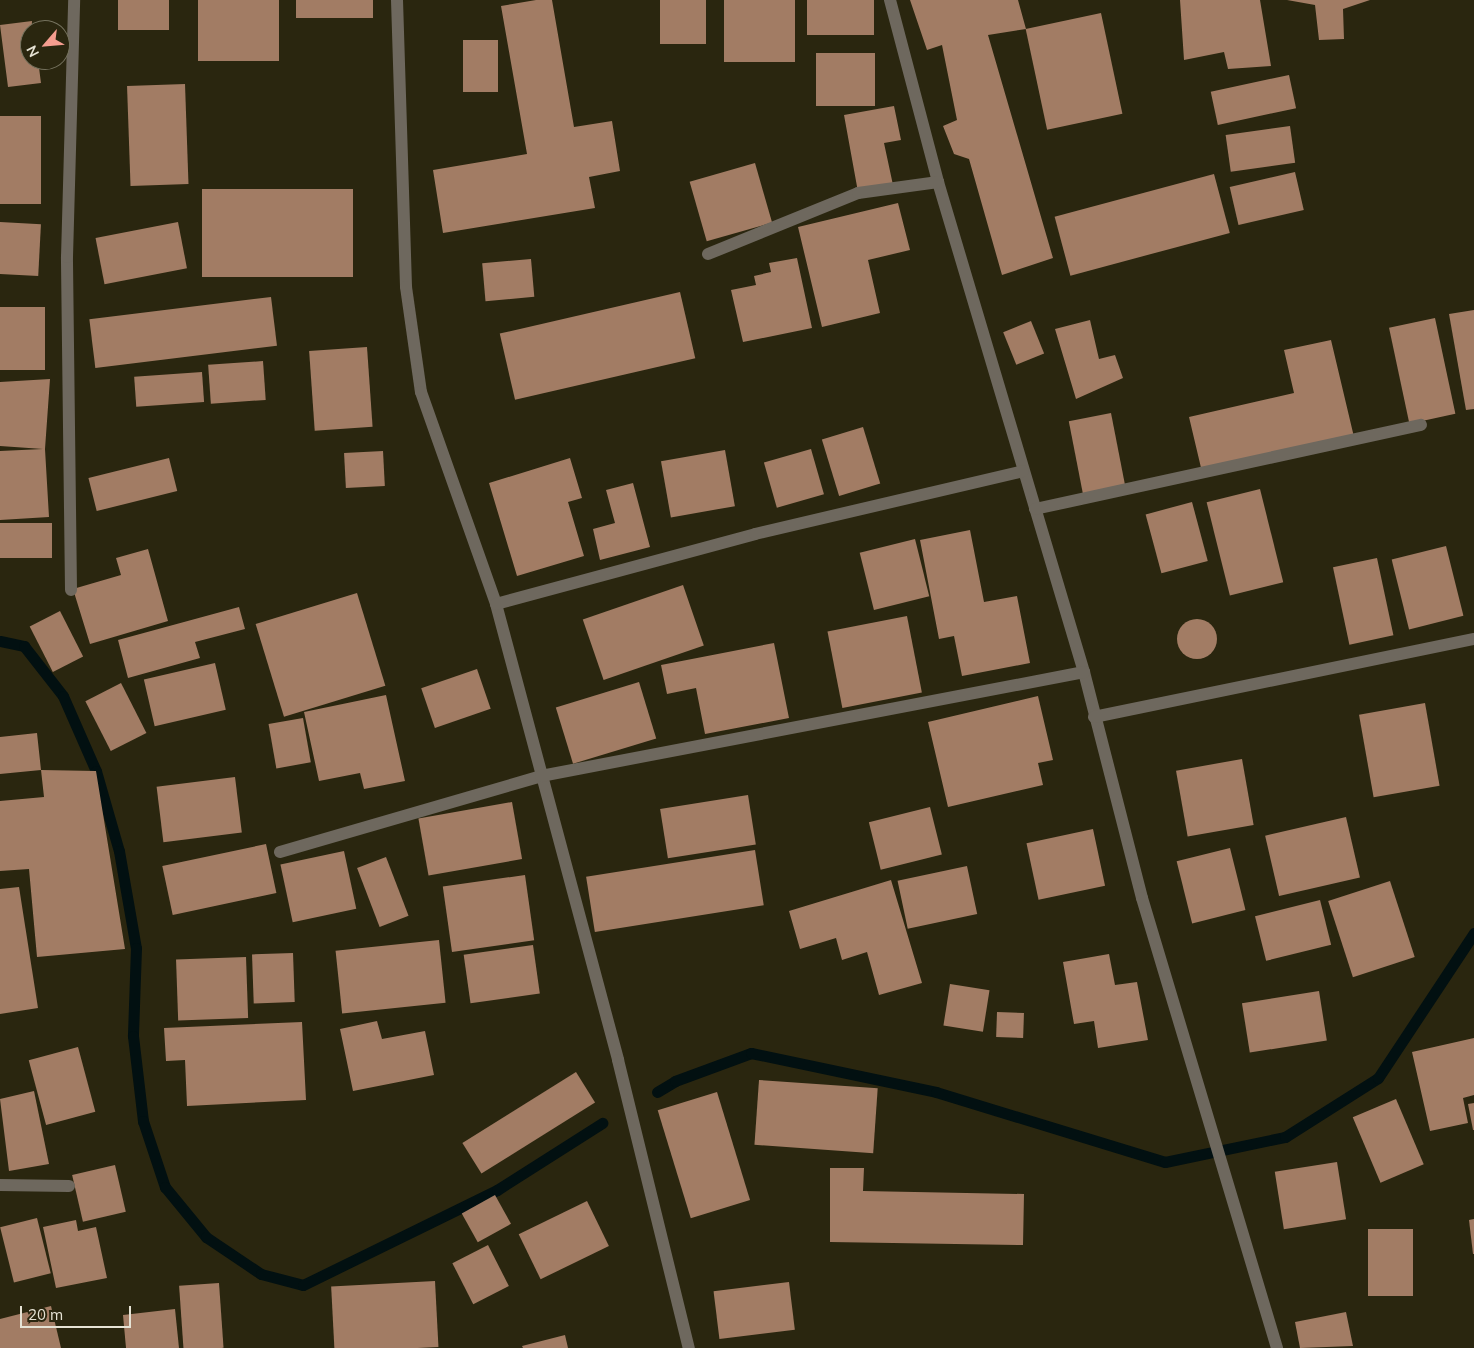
<!DOCTYPE html>
<style>
body{margin:0}
#map{position:relative;width:1474px;height:1348px;overflow:hidden;background:#2a260f;font-family:Mulish,sans-serif}
div>[style]{position:absolute}
.stream>*{height:11px;margin:-5.5px;padding:0 5.5px;transform-origin:5.5px;border-radius:5.5px;background:#021011}
.building>*{inset:0;background:#a27c64;transform-origin:0 0}
.round{border-radius:50%}
.minor>*{height:12px;margin:-6px;padding:0 6px;transform-origin:6px;border-radius:6px;background:#6e685e}
span{translate:-50% -50%;white-space:nowrap;text-align:center;line-height:1.15;-webkit-text-stroke:5px #2a260f;paint-order:stroke}
.north{position:absolute;left:20px;top:20px;width:50px;height:50px;box-sizing:border-box;background:#2a260f;border:1px solid #75725e;border-radius:50%;rotate:243deg;font-size:14px;font-weight:700;line-height:20px;text-align:center;color:#e6e3d5}
.north::after{content:'';display:block;margin:auto;width:18px;height:22px;background:#f59d8f;clip-path:polygon(50% 0,100% 100%,50% 72%,0 100%)}
.scale{position:absolute;left:20px;top:1306px;width:111px;height:22px;box-sizing:border-box;border:2px solid #e6e3d5;border-top:0;padding-left:6px;font-size:15px;line-height:18px;white-space:nowrap;color:#e6e3d5;-webkit-text-stroke:4px #2a260f;paint-order:stroke}
</style>
<div id="map">
<div class="stream">
<div style="left:0;top:641px;width:25px;rotate:12deg"></div>
<div style="left:24px;top:646px;width:63px;rotate:52deg"></div>
<div style="left:63px;top:696px;width:82px;rotate:66.3deg"></div>
<div style="left:96px;top:771px;width:83px;rotate:74deg"></div>
<div style="left:119px;top:851px;width:98px;rotate:80.1deg"></div>
<div style="left:136px;top:948px;width:88px;rotate:92deg"></div>
<div style="left:133px;top:1036px;width:86px;rotate:83.3deg"></div>
<div style="left:143px;top:1121px;width:70px;rotate:71.6deg"></div>
<div style="left:165px;top:1187px;width:65px;rotate:50.6deg"></div>
<div style="left:206px;top:1237px;width:66px;rotate:33.9deg"></div>
<div style="left:261px;top:1274px;width:43px;rotate:14.7deg"></div>
<div style="left:303px;top:1285px;width:216px;rotate:-26.1deg"></div>
<div style="left:497px;top:1190px;width:125px;rotate:-32.5deg"></div>
<div style="left:657px;top:1092px;width:21px;rotate:-31deg"></div>
<div style="left:675px;top:1081px;width:81px;rotate:-20.2deg"></div>
<div style="left:751px;top:1053px;width:189px;rotate:11.9deg"></div>
<div style="left:936px;top:1092px;width:239px;rotate:17deg"></div>
<div style="left:1165px;top:1162px;width:123px;rotate:-11.8deg"></div>
<div style="left:1285px;top:1137px;width:110px;rotate:-32.4deg"></div>
<div style="left:1378px;top:1078px;width:174px;rotate:-56.5deg"></div>
</div>
<div class="building">
<div style="left:118px;top:0;width:51px;height:30px"></div>
<div style="left:198px;top:0;width:81px;height:61px"></div>
<div style="left:296px;top:0;width:77px;height:18px"></div>
<div style="clip-path:polygon(536px 0,552px 0,574px 127px,612px 121px,620px 171px,589px 177px,595px 208px,443px 233px,433px 170px,527px 154px,501px 6px)"></div>
<div style="left:660px;top:0;width:46px;height:44px"></div>
<div style="left:724px;top:0;width:71px;height:62px"></div>
<div style="left:807px;top:0;width:67px;height:35px"></div>
<div style="clip-path:polygon(910px 0,1018px 0,1026px 29px,988px 35px,1053px 258px,1002px 275px,969px 159px,954px 154px,943px 126px,957px 120px,942px 45px,927px 50px)"></div>
<div style="clip-path:polygon(1180px 0,1260px 0,1271px 66px,1228px 69px,1224px 52px,1184px 60px)"></div>
<div style="clip-path:polygon(1287px 0,1370px 0,1343px 9px,1344px 39px,1319px 40px,1315px 5px)"></div>
<div style="left:1101px;top:13px;width:103px;height:77px;rotate:78deg"></div>
<div style="clip-path:polygon(32px 21px,30px 60px,38px 60px,41px 83px,8px 87px,0 25px)"></div>
<div style="left:463px;top:40px;width:35px;height:52px"></div>
<div style="left:816px;top:53px;width:59px;height:53px"></div>
<div style="left:1289px;top:75px;width:34px;height:80px;rotate:78deg"></div>
<div style="left:185px;top:84px;width:100px;height:58px;rotate:88deg"></div>
<div style="clip-path:polygon(894px 106px,901px 140px,884px 143px,893px 185px,858px 192px,844px 115px)"></div>
<div style="left:0;top:116px;width:41px;height:88px"></div>
<div style="left:1290px;top:126px;width:37px;height:65px;rotate:82deg"></div>
<div style="left:755px;top:163px;width:62px;height:68px;rotate:74deg"></div>
<div style="left:1295px;top:172px;width:39px;height:67px;rotate:77deg"></div>
<div style="left:1214px;top:174px;width:61px;height:165px;rotate:75deg"></div>
<div style="left:202px;top:189px;width:151px;height:88px"></div>
<div style="clip-path:polygon(898px 203px,910px 250px,868px 260px,880px 313px,822px 327px,798px 227px)"></div>
<div style="left:0;top:222px;width:41px;height:52px;rotate:3deg"></div>
<div style="left:178px;top:222px;width:47px;height:84px;rotate:79deg"></div>
<div style="clip-path:polygon(797px 258px,812px 328px,743px 342px,731px 290px,756px 285px,754px 276px,771px 272px,769px 263px)"></div>
<div style="left:531px;top:259px;width:38px;height:49px;rotate:85deg"></div>
<div style="left:680px;top:292px;width:68px;height:185px;rotate:77deg"></div>
<div style="left:271px;top:297px;width:49px;height:183px;rotate:83deg"></div>
<div style="left:0;top:307px;width:45px;height:63px"></div>
<div style="clip-path:polygon(1474px 310px,1474px 409px,1466px 410px,1449px 314px)"></div>
<div style="left:1435px;top:318px;width:98px;height:47px;rotate:78deg"></div>
<div style="clip-path:polygon(1090px 320px,1099px 359px,1115px 355px,1123px 378px,1076px 399px,1055px 329px)"></div>
<div style="left:1031px;top:321px;width:35px;height:30px;rotate:68deg"></div>
<div style="clip-path:polygon(1331px 340px,1354px 437px,1202px 472px,1189px 417px,1294px 393px,1284px 350px)"></div>
<div style="left:367px;top:347px;width:80px;height:58px;rotate:86deg"></div>
<div style="left:263px;top:361px;width:39px;height:55px;rotate:86deg"></div>
<div style="left:202px;top:372px;width:30px;height:68px;rotate:86deg"></div>
<div style="clip-path:polygon(50px 379px,45px 449px,49px 517px,0 520px,0 451px,43px 449px,0 446px,0 382px)"></div>
<div style="left:1111px;top:413px;width:76px;height:43px;rotate:79deg"></div>
<div style="left:863px;top:427px;width:59px;height:43px;rotate:73deg"></div>
<div style="left:811px;top:449px;width:47px;height:49px;rotate:74deg"></div>
<div style="left:725px;top:450px;width:57px;height:65px;rotate:80deg"></div>
<div style="left:383px;top:451px;width:35px;height:39px;rotate:87deg"></div>
<div style="left:169px;top:458px;width:34px;height:83px;rotate:76deg"></div>
<div style="clip-path:polygon(570px 458px,582px 498px,568px 502px,584px 556px,517px 576px,489px 483px)"></div>
<div style="clip-path:polygon(633px 483px,650px 547px,600px 560px,593px 529px,615px 523px,606px 490px)"></div>
<div style="left:1260px;top:489px;width:96px;height:55px;rotate:76deg"></div>
<div style="left:1192px;top:502px;width:61px;height:48px;rotate:75deg"></div>
<div style="left:0;top:523px;width:52px;height:35px"></div>
<div style="clip-path:polygon(970px 530px,984px 602px,1017px 596px,1030px 663px,962px 676px,954px 636px,939px 639px,920px 540px)"></div>
<div style="left:915px;top:539px;width:59px;height:57px;rotate:76deg"></div>
<div style="left:1446px;top:546px;width:72px;height:56px;rotate:76deg"></div>
<div style="clip-path:polygon(148px 549px,168px 621px,90px 644px,73px 589px,121px 575px,116px 558px)"></div>
<div style="left:1377px;top:558px;width:79px;height:45px;rotate:78deg"></div>
<div style="left:683px;top:585px;width:64px;height:106px;rotate:71deg"></div>
<div style="left:357px;top:593px;width:97px;height:106px;rotate:73deg"></div>
<div style="clip-path:polygon(239px 607px,245px 629px,195px 642px,200px 658px,128px 678px,118px 640px)"></div>
<div style="left:60px;top:611px;width:51px;height:34px;rotate:63deg"></div>
<div style="left:907px;top:616px;width:78px;height:81px;rotate:79deg"></div>
<div class="round" style="left:1177px;top:619px;width:40px;height:40px"></div>
<div style="clip-path:polygon(774px 643px,789px 718px,705px 734px,696px 688px,667px 694px,661px 665px)"></div>
<div style="left:215px;top:663px;width:48px;height:73px;rotate:77deg"></div>
<div style="left:477px;top:669px;width:42px;height:59px;rotate:71deg"></div>
<div style="left:639px;top:682px;width:59px;height:87px;rotate:73deg"></div>
<div style="left:121px;top:683px;width:56px;height:40px;rotate:63deg"></div>
<div style="clip-path:polygon(386px 695px,405px 781px,364px 789px,360px 773px,319px 781px,304px 712px)"></div>
<div style="clip-path:polygon(1038px 696px,1053px 760px,1038px 763px,1043px 785px,948px 807px,928px 722px)"></div>
<div style="left:1425px;top:703px;width:84px;height:67px;rotate:80deg"></div>
<div style="left:303px;top:718px;width:45px;height:35px;rotate:80deg"></div>
<div style="clip-path:polygon(37px 733px,41px 770px,96px 771px,125px 949px,37px 957px,29px 869px,0 871px,0 801px,44px 797px,41px 770px,0 774px,0 737px)"></div>
<div style="left:1242px;top:759px;width:67px;height:67px;rotate:80deg"></div>
<div style="left:235px;top:777px;width:56px;height:79px;rotate:83deg"></div>
<div style="left:748px;top:795px;width:50px;height:89px;rotate:81deg"></div>
<div style="left:512px;top:802px;width:58px;height:95px;rotate:80deg"></div>
<div style="left:930px;top:807px;width:49px;height:63px;rotate:76deg"></div>
<div style="left:1346px;top:817px;width:62px;height:83px;rotate:77deg"></div>
<div style="left:1093px;top:829px;width:58px;height:68px;rotate:78deg"></div>
<div style="left:266px;top:844px;width:50px;height:106px;rotate:78deg"></div>
<div style="left:1230px;top:848px;width:64px;height:55px;rotate:76deg"></div>
<div style="left:755px;top:850px;width:56px;height:171px;rotate:81deg"></div>
<div style="left:344px;top:851px;width:59px;height:65px;rotate:78deg"></div>
<div style="left:386px;top:857px;width:63px;height:31px;rotate:69deg"></div>
<div style="left:967px;top:866px;width:49px;height:71px;rotate:78deg"></div>
<div style="left:525px;top:875px;width:66px;height:83px;rotate:82deg"></div>
<div style="clip-path:polygon(891px 880px,922px 983px,879px 995px,867px 952px,842px 960px,836px 938px,800px 949px,789px 911px)"></div>
<div style="left:1390px;top:881px;width:80px;height:65px;rotate:72deg"></div>
<div style="clip-path:polygon(19px 887px,38px 1008px,0 1014px,0 889px)"></div>
<div style="left:1320px;top:900px;width:46px;height:67px;rotate:76deg"></div>
<div style="left:439px;top:940px;width:63px;height:104px;rotate:84deg"></div>
<div style="left:533px;top:945px;width:49px;height:70px;rotate:82deg"></div>
<div style="left:293px;top:953px;width:49px;height:41px;rotate:88deg"></div>
<div style="clip-path:polygon(1109px 954px,1115px 985px,1137px 982px,1148px 1040px,1098px 1048px,1094px 1021px,1074px 1024px,1063px 962px)"></div>
<div style="left:246px;top:957px;width:61px;height:70px;rotate:88deg"></div>
<div style="left:950px;top:984px;width:40px;height:42px;rotate:9deg"></div>
<div style="left:1319px;top:991px;width:50px;height:78px;rotate:81deg"></div>
<div style="left:997px;top:1012px;width:27px;height:25px;rotate:2deg"></div>
<div style="clip-path:polygon(377px 1021px,382px 1039px,425px 1031px,434px 1075px,353px 1091px,340px 1029px)"></div>
<div style="clip-path:polygon(302px 1022px,306px 1100px,187px 1106px,185px 1060px,166px 1061px,164px 1028px)"></div>
<div style="clip-path:polygon(1474px 1038px,1474px 1095px,1463px 1098px,1468px 1123px,1430px 1131px,1412px 1052px)"></div>
<div style="left:78px;top:1047px;width:67px;height:51px;rotate:75deg"></div>
<div style="left:576px;top:1072px;width:36px;height:134px;rotate:58deg"></div>
<div style="left:759px;top:1080px;width:119px;height:65px;rotate:4deg"></div>
<div style="clip-path:polygon(34px 1091px,49px 1164px,9px 1171px,0 1099px)"></div>
<div style="left:717px;top:1092px;width:113px;height:62px;rotate:73deg"></div>
<div style="left:1396px;top:1099px;width:71px;height:47px;rotate:67deg"></div>
<div style="clip-path:polygon(1474px 1103px,1474px 1130px,1473px 1130px,1468px 1104px)"></div>
<div style="left:1337px;top:1162px;width:58px;height:63px;rotate:81deg"></div>
<div style="left:115px;top:1165px;width:48px;height:44px;rotate:77deg"></div>
<div style="clip-path:polygon(830px 1168px,864px 1168px,863px 1191px,1024px 1194px,1023px 1245px,830px 1242px)"></div>
<div style="left:495px;top:1195px;width:33px;height:38px;rotate:61deg"></div>
<div style="left:587px;top:1201px;width:50px;height:76px;rotate:64deg"></div>
<div style="left:37px;top:1218px;width:57px;height:38px;rotate:76deg"></div>
<div style="clip-path:polygon(1474px 1219px,1474px 1254px,1473px 1254px,1469px 1220px)"></div>
<div style="clip-path:polygon(76px 1220px,78px 1231px,96px 1227px,107px 1278px,56px 1288px,43px 1227px)"></div>
<div style="left:1368px;top:1229px;width:45px;height:67px"></div>
<div style="left:488px;top:1245px;width:46px;height:40px;rotate:63deg"></div>
<div style="left:435px;top:1281px;width:66px;height:104px;rotate:87deg"></div>
<div style="left:789px;top:1282px;width:48px;height:76px;rotate:83deg"></div>
<div style="left:219px;top:1283px;width:65px;height:40px;rotate:86deg"></div>
<div style="clip-path:polygon(51px 1306px,61px 1348px,0 1348px,0 1319px)"></div>
<div style="clip-path:polygon(175px 1309px,179px 1348px,126px 1348px,123px 1315px)"></div>
<div style="clip-path:polygon(1346px 1312px,1353px 1346px,1300px 1348px,1295px 1322px)"></div>
<div style="clip-path:polygon(565px 1335px,568px 1348px,523px 1348px,522px 1346px)"></div>
</div>
<div class="minor">
<div style="left:397px;top:0;width:287px;rotate:88.2deg"></div>
<div style="left:406px;top:287px;width:106px;rotate:81.9deg"></div>
<div style="left:421px;top:392px;width:225px;rotate:70.5deg"></div>
<div style="left:496px;top:604px;width:472px;rotate:75deg"></div>
<div style="left:618px;top:1060px;width:297px;rotate:76.2deg"></div>
<div style="left:890px;top:0;width:188px;rotate:75.2deg"></div>
<div style="left:938px;top:182px;width:511px;rotate:73.41deg"></div>
<div style="left:1084px;top:672px;width:233px;rotate:75.6deg"></div>
<div style="left:1142px;top:898px;width:470px;rotate:73.3deg"></div>
<div style="left:708px;top:254px;width:162px;rotate:-22.1deg"></div>
<div style="left:858px;top:193px;width:81px;rotate:-7.8deg"></div>
<div style="left:1035px;top:509px;width:395px;rotate:-12.3deg"></div>
<div style="left:71px;top:590px;width:333px;rotate:-90.7deg"></div>
<div style="left:67px;top:257px;width:257px;rotate:-88.4deg"></div>
<div style="left:496px;top:604px;width:268px;rotate:-15.1deg"></div>
<div style="left:755px;top:534px;width:275px;rotate:-13.2deg"></div>
<div style="left:1094px;top:717px;width:388px;rotate:-11.6deg"></div>
<div style="left:280px;top:852px;width:272px;rotate:-16.2deg"></div>
<div style="left:541px;top:776px;width:553px;rotate:-10.84deg"></div>
<div style="left:0;top:1185px;width:69px;rotate:0.8deg"></div>
</div>
<div class="north">N</div>
<div class="scale">20 m</div>
</div>
